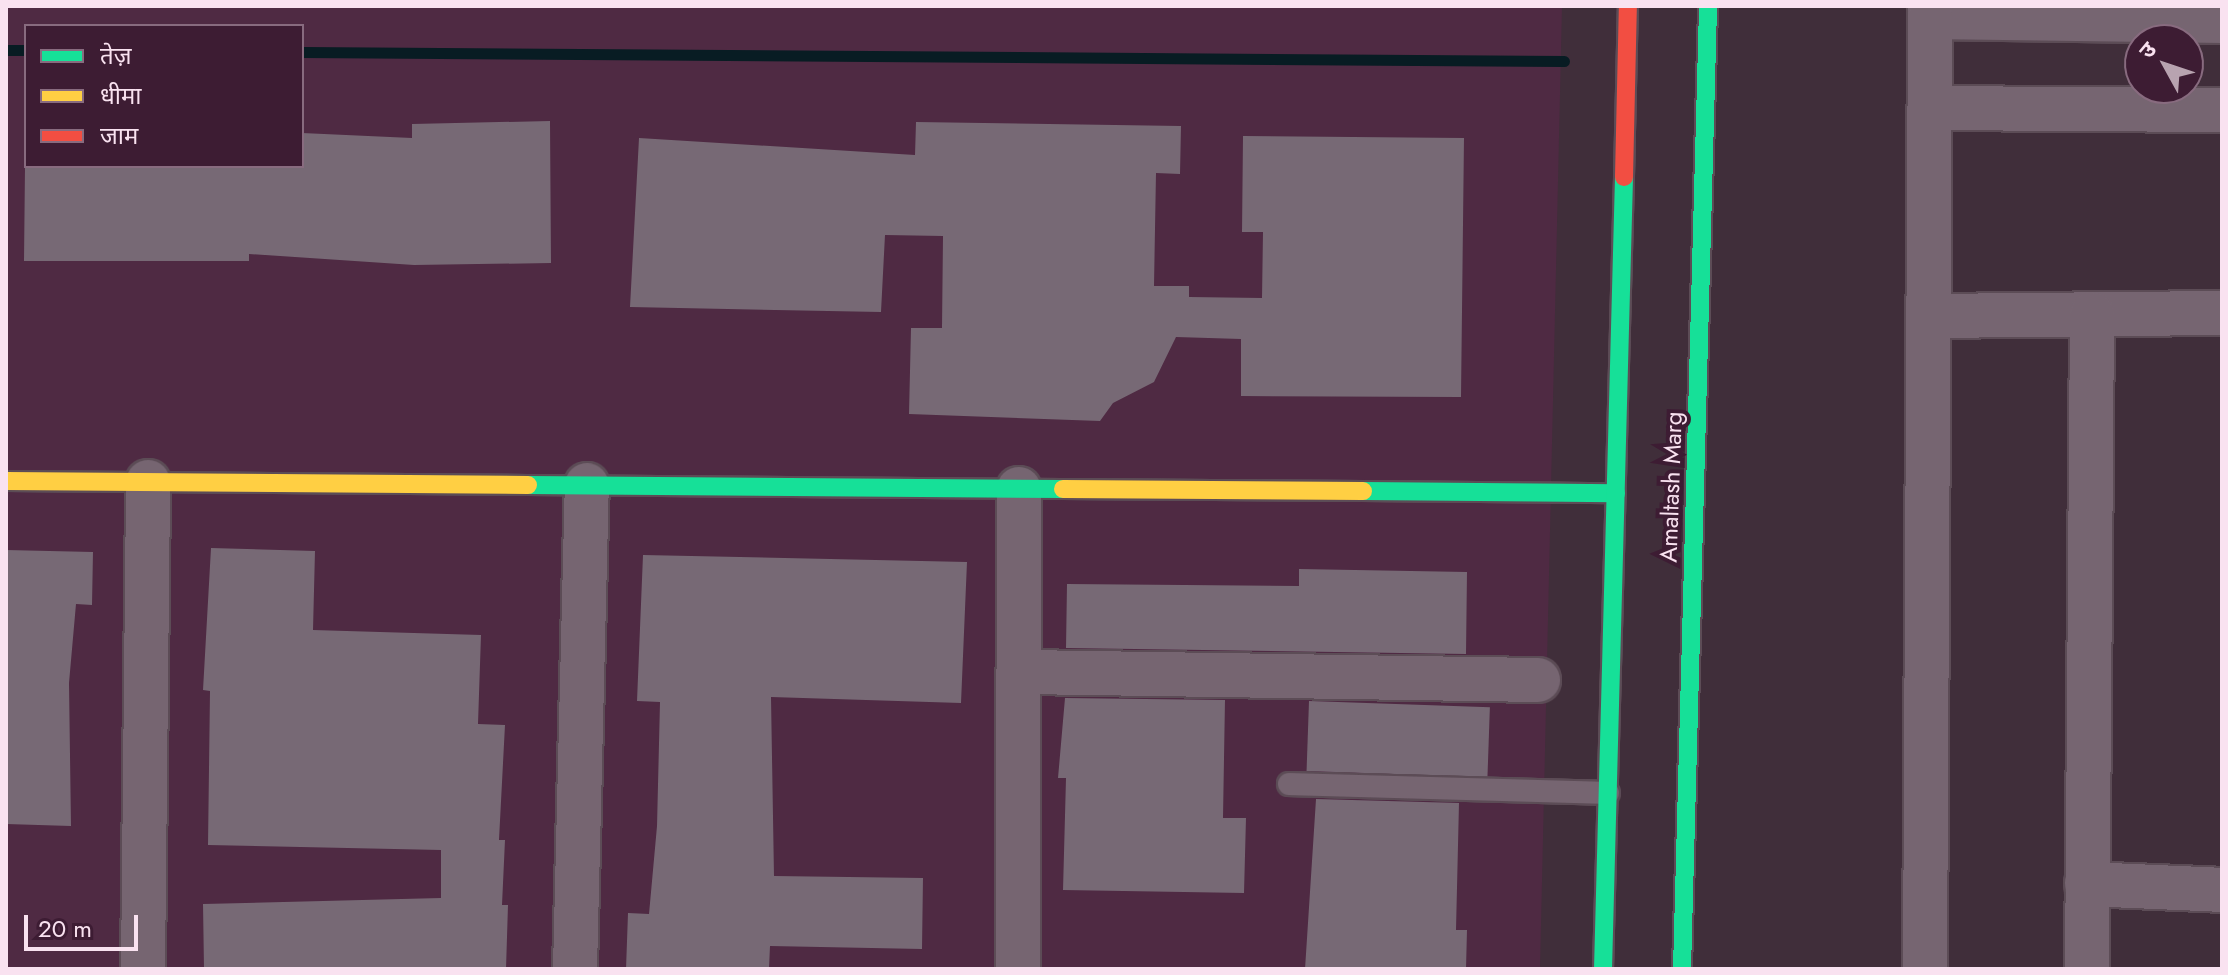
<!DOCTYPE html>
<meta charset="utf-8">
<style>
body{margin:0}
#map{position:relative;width:2228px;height:975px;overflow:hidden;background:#402e3a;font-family:Jost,"Noto Sans Devanagari",sans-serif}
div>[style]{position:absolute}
.built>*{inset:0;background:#4f2a43}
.stream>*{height:11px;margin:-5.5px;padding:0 5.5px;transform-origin:5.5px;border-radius:5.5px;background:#081c23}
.building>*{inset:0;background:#776975;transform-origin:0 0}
.roads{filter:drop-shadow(2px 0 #5c4c56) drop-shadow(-2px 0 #5c4c56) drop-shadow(0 2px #5c4c56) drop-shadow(0 -2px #5c4c56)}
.lane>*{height:22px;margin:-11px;padding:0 11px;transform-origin:11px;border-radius:11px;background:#766571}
.street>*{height:44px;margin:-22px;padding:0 22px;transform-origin:22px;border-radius:22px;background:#766571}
.fast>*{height:18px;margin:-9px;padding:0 9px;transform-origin:9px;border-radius:9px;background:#16e098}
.slow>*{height:18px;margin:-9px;padding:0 9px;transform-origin:9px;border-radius:9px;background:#ffcf43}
.jam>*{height:18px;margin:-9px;padding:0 9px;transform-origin:9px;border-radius:9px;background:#f24e42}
span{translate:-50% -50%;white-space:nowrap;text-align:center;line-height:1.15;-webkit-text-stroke:8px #3d1c33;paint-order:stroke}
.street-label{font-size:24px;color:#f9e2f0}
.frame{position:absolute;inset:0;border:8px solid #f9e2f0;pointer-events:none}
.legend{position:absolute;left:24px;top:24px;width:280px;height:144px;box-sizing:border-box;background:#3d1c33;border:2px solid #886b7f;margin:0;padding:10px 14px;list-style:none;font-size:24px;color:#f9e2f0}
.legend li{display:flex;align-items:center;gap:16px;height:40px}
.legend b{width:40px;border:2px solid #886b7f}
.north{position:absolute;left:2124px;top:24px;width:80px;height:80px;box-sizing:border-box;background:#3d1c33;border:2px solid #886b7f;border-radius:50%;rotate:310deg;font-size:22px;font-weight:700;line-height:32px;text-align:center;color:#f9e2f0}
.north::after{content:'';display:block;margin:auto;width:28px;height:36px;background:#b8a3b0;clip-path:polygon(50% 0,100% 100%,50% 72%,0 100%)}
.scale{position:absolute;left:24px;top:915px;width:114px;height:36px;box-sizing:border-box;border:4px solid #f9e2f0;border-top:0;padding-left:10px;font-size:24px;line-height:28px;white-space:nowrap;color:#f9e2f0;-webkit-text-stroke:6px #3d1c33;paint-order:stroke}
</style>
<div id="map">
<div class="built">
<div style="clip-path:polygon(evenodd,6px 6px,1562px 6px,1540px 969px,6px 969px,6px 6px,26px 26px,302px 26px,302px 166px,26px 166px,26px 26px)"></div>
</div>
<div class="stream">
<div style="left:6px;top:50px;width:20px"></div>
<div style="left:302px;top:52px;width:1262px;rotate:0.41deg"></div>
</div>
<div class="building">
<div style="clip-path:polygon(550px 121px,551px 263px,414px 265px,249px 254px,249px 261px,24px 261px,25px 166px,302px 166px,302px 133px,412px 138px,412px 124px)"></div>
<div style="clip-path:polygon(916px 122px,1181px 126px,1180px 174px,1156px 173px,1154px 286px,1189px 286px,1189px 297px,1262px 298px,1263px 232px,1242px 232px,1243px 136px,1464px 138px,1461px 397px,1241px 396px,1241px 339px,1176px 337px,1154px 382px,1113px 403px,1100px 421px,909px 414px,911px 328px,942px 328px,943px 236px,885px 235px,881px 312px,630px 307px,639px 138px,915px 155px)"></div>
<div style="clip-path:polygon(211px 548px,315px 551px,313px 630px,481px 635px,478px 724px,505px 725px,499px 840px,505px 840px,502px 905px,508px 905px,506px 969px,204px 969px,203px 904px,441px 898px,441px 850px,208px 845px,210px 691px,203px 690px)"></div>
<div style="clip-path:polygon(6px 550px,93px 552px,92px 605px,76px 604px,69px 683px,71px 826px,6px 824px)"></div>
<div style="clip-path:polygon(643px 555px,967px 562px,961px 703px,771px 697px,774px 876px,923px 878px,922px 949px,770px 946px,769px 969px,626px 969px,628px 913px,649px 914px,657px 826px,660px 702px,637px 701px)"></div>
<div style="clip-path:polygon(1299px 569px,1467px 572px,1466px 654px,1066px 648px,1067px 584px,1299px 586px)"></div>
<div style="clip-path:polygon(1065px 698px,1225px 700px,1223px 818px,1246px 818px,1244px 893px,1063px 890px,1066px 778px,1058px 778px)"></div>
<div style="left:1309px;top:701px;width:181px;height:70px;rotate:2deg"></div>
<div style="clip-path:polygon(1316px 799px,1459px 803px,1456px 930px,1467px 930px,1466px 969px,1305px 969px)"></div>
</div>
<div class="roads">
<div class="lane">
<div style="left:1289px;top:784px;width:319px;rotate:1.6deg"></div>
</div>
<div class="street">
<div style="left:1930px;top:6px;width:11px;rotate:90deg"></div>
<div style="left:1930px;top:17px;width:292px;rotate:0.8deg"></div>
<div style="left:1931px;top:108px;width:291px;rotate:0.4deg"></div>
<div style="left:1932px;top:316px;width:290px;rotate:-0.6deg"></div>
<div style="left:1024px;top:672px;width:514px;rotate:0.89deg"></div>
<div style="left:2087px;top:884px;width:135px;rotate:2.5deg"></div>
<div style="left:143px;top:969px;width:487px;rotate:-89.4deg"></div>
<div style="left:575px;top:969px;width:484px;rotate:-88.6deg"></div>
<div style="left:1018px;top:969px;width:480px;rotate:-89.9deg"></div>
<div style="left:1925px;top:969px;width:952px;rotate:-89.7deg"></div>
<div style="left:2087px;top:969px;width:655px;rotate:-89.56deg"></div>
</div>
<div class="fast">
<div style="left:528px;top:485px;width:535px;rotate:0.43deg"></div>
<div style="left:1363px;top:491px;width:253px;rotate:0.5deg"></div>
<div style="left:1603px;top:969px;width:792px;rotate:-88.48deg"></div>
<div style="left:1682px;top:969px;width:963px;rotate:-88.45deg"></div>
</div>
<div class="slow">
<div style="left:6px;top:481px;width:522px;rotate:0.44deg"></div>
<div style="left:1063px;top:489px;width:300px;rotate:0.4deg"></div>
</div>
<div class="jam">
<div style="left:1624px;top:177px;width:171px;rotate:-88.7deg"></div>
</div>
</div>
<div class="street-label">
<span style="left:1671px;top:487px;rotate:-88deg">Amaltash Marg</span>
</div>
<div class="frame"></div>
<ul class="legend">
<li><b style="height:10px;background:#16e098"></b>तेज़</li>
<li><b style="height:10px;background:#ffcf43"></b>धीमा</li>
<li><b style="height:10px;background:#f24e42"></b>जाम</li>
</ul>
<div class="north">उ</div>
<div class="scale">20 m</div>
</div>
